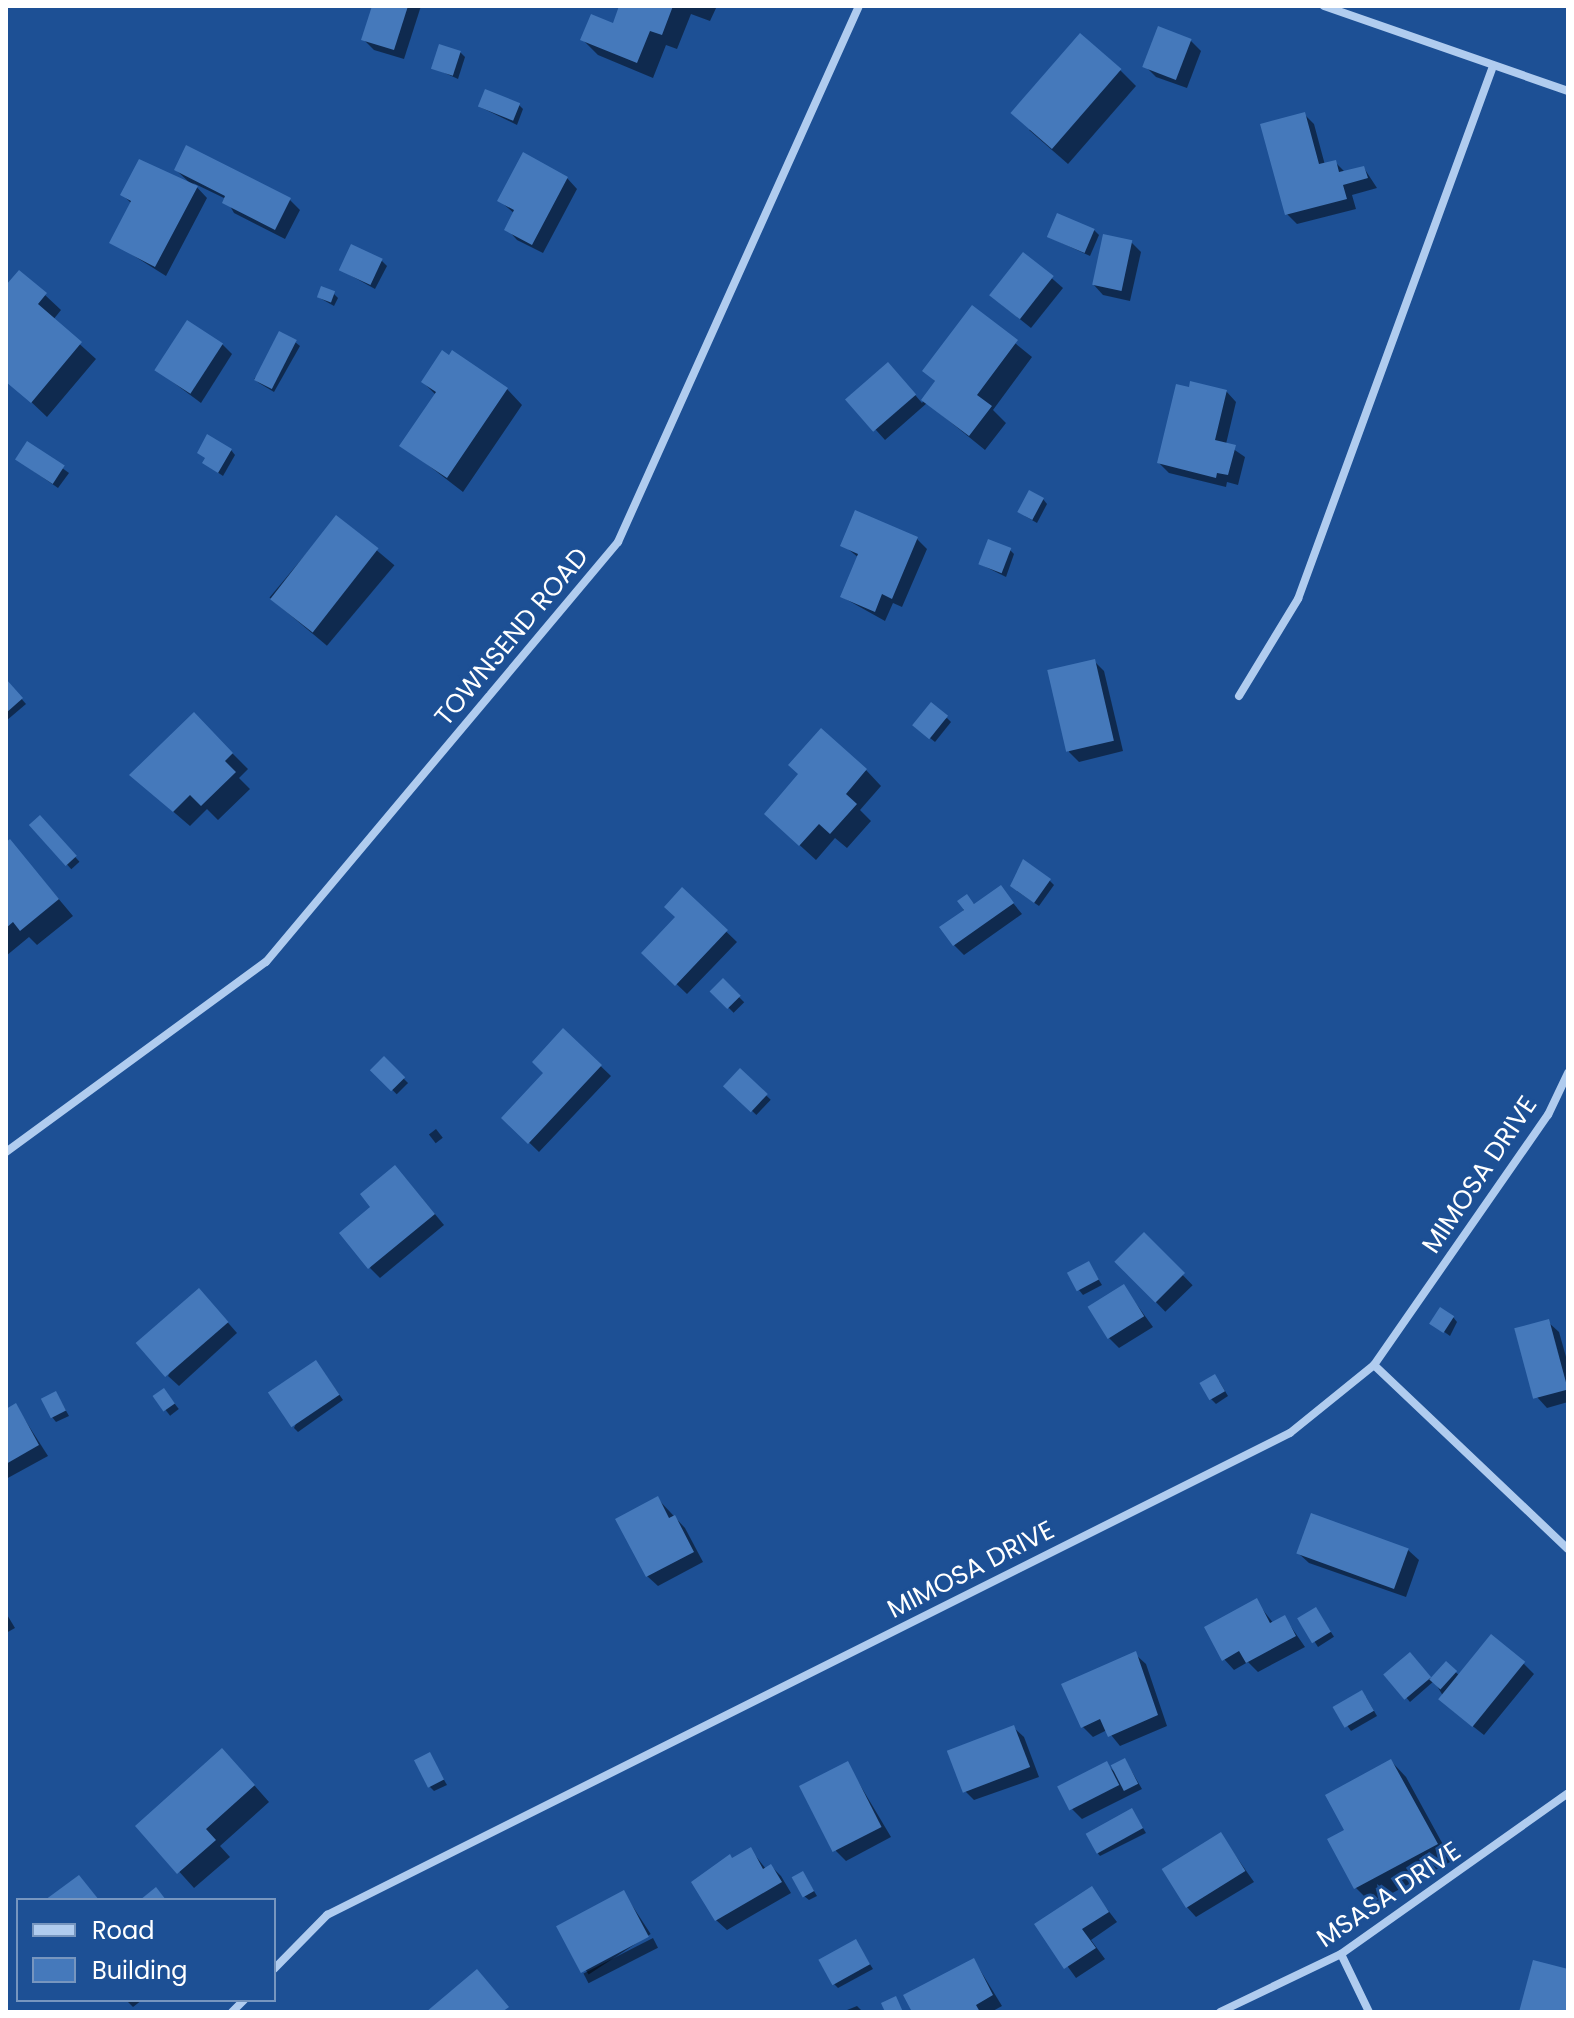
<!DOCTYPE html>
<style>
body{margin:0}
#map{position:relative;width:1574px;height:2018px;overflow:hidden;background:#1d5095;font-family:Poppins,sans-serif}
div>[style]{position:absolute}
.shadow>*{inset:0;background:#0007;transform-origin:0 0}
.building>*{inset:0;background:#4579bb;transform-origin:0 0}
.minor>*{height:8px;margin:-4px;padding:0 4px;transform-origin:4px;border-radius:4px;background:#b0ccef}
span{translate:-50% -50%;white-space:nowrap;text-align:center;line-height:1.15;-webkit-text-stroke:6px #1d5095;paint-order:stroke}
.street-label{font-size:26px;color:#fff}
.frame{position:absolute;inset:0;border:8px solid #fff;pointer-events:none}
.legend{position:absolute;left:16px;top:1898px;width:260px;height:104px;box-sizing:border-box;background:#1d5095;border:2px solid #7796bf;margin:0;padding:10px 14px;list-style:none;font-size:24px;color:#fff}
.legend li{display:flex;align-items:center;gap:16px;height:40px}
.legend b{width:40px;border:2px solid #7796bf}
</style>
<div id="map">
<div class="shadow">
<div style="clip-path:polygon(374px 6px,421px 6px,404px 59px,374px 50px,363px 39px)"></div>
<div style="clip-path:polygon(621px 6px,717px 6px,710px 21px,691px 14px,677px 49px,666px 45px,653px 78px,598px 55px,583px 40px,614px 26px)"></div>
<div style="clip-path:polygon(1190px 40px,1201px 51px,1187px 88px,1156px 77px,1145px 66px)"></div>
<div style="clip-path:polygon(460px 52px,465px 57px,458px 79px,434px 68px)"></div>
<div style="clip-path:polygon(1120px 70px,1136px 86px,1068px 164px,1029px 130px)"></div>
<div style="clip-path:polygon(519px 105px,523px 109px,517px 125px,480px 107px)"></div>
<div style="clip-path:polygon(1304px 114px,1314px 124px,1325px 165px,1335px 162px,1346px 173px,1364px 168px,1377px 188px,1352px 195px,1356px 209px,1297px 224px,1287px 214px)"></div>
<div style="clip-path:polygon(176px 170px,290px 200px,300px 210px,285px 239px,234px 213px,226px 199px,193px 183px,207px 198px,166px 276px,112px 242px,132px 204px,122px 194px,192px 185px)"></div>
<div style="clip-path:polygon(567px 178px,577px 189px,543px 253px,517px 240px,507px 229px,515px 214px,500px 201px)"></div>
<div style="clip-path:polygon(1094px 230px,1099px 235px,1090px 256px,1049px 237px)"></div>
<div style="clip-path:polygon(1131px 242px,1141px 252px,1130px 301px,1103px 295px,1093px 284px)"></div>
<div style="clip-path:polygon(1024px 254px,1063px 288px,1031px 328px,1002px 305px)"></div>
<div style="clip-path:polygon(382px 261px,387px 266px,375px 289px,341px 270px)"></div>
<div style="clip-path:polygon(6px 288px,45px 295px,61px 310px,53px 320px,96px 359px,47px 417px,6px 378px)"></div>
<div style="clip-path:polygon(333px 293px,338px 298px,334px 306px,318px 297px)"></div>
<div style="clip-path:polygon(972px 308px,1032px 357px,993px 410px,1006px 423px,985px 450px,927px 403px,885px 440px,848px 399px,898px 375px,922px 403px,937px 383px,925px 371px)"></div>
<div style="clip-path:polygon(295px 342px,300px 346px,274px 392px,259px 383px,254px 379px)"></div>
<div style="clip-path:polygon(222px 344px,232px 354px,201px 403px,158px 371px)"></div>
<div style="clip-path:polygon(450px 358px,507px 389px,522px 405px,463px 492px,402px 445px,436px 395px,423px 382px)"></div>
<div style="clip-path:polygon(1226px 391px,1236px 402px,1226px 444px,1245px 457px,1238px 485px,1227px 482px,1226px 487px,1169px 473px,1159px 463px)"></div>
<div style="clip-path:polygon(28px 443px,69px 473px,58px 488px,22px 463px)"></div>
<div style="clip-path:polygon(231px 450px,235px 455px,223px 476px,204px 463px)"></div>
<div style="clip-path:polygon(1043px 499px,1047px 504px,1037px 523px,1025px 516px)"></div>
<div style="left:337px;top:517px;width:75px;height:105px;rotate:40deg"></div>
<div style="clip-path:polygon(917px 539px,927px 549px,902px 607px,893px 603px,885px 621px,842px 597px,859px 558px,843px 545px)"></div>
<div style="clip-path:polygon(1010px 550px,1014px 554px,1006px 577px,980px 564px)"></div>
<div style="clip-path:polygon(1094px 661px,1104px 671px,1123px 751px,1079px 762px,1069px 752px)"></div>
<div style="clip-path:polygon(6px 681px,26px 704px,6px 721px)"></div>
<div style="clip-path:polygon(194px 715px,248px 769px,239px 778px,250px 789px,218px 820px,207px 809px,190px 826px,148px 790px)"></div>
<div style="clip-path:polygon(947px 718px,951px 722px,935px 742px,919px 729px)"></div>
<div style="clip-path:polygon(866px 770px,881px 786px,860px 810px,871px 821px,847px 848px,835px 838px,816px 860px,782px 829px)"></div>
<div style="left:40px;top:818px;width:59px;height:11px;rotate:48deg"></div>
<div style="clip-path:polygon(10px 841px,73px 916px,37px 945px,29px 937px,6px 956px,6px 845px)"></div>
<div style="clip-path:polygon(1049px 880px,1054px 885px,1039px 906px,1017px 891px)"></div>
<div style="clip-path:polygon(1000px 887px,1022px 914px,964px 955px,954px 945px,967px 897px,975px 905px)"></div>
<div style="clip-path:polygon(683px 890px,737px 942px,687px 994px,644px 953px,678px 917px)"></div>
<div style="left:723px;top:981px;width:30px;height:15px;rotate:45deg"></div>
<div style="clip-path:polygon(564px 1031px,611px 1076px,539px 1152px,504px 1118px,545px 1073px)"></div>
<div style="left:384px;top:1059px;width:34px;height:16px;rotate:45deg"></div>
<div style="left:740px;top:1071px;width:42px;height:21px;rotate:43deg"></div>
<div style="left:436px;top:1129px;width:11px;height:9px;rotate:52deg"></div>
<div style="clip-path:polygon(405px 1178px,444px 1225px,380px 1278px,370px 1268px)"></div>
<div style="left:1144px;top:1235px;width:70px;height:38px;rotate:46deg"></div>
<div style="clip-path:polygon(1089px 1264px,1102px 1285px,1083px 1295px,1079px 1290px)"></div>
<div style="clip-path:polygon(1124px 1287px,1153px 1327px,1119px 1348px,1109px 1338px)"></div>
<div style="clip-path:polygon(209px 1301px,237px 1333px,179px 1386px,168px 1376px)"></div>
<div style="clip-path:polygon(1453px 1317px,1457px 1322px,1450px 1336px,1433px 1324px)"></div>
<div style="clip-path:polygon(1548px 1322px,1559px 1332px,1568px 1364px,1568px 1402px,1547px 1408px,1537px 1397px)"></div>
<div style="clip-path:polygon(320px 1367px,343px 1400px,298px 1432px,294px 1428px)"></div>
<div style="clip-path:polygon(1219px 1381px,1228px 1396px,1216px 1404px,1211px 1399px)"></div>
<div style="left:164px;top:1390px;width:24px;height:11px;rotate:52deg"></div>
<div style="clip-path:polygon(56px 1393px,69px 1416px,56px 1422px,52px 1417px)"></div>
<div style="clip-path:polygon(16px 1406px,48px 1456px,6px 1479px,6px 1411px)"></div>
<div style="clip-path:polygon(658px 1499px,685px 1528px,703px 1562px,658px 1586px,647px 1576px)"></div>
<div style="clip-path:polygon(1408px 1550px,1419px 1560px,1406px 1597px,1309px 1563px,1298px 1553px)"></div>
<div style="clip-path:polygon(1256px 1601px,1274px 1624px,1285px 1618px,1305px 1647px,1258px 1672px,1248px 1662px,1234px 1670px,1224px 1659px)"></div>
<div style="left:1316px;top:1609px;width:33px;height:19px;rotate:57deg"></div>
<div style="clip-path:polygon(6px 1613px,15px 1628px,6px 1633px)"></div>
<div style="clip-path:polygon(1135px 1654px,1146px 1664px,1167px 1726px,1120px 1746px,1107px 1730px,1093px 1737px,1082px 1726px)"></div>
<div style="clip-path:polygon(1415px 1659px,1432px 1680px,1446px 1664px,1460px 1676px,1524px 1664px,1534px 1674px,1484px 1735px,1451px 1709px,1434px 1681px,1410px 1702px,1387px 1675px)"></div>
<div style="clip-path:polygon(1366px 1697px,1377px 1716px,1351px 1731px,1335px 1708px)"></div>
<div style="clip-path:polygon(1013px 1727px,1024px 1737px,1039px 1777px,974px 1800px,964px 1790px)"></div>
<div style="clip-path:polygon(429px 1754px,447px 1785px,434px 1791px,430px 1787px)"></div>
<div style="clip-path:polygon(1125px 1760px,1142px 1789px,1082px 1819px,1072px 1809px,1106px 1764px,1117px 1774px)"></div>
<div style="clip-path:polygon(1391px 1761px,1406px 1777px,1452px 1861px,1372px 1904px,1356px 1888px,1330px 1840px,1346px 1830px)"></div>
<div style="clip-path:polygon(847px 1763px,891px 1837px,846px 1861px,836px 1851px)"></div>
<div style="clip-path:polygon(238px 1767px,269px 1802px,220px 1846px,230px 1857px,194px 1888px,138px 1826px)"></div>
<div style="clip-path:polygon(1132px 1810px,1146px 1833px,1100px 1856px,1096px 1851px)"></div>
<div style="clip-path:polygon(1221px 1835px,1254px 1882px,1196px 1917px,1186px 1906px)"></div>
<div style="clip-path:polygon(750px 1849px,766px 1869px,771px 1866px,781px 1876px,791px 1893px,727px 1930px,716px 1920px,733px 1859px)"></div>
<div style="clip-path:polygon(803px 1873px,817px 1896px,809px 1900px,804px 1896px)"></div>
<div style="clip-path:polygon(1091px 1888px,1117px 1922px,1091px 1940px,1105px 1959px,1076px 1978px,1037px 1924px)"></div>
<div style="left:624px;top:1893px;width:49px;height:74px;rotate:57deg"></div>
<div style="left:653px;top:1938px;width:11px;height:78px;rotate:63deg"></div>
<div style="clip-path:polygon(855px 1941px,873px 1969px,838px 1988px,833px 1983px)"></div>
<div style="clip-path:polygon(974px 1960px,1002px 2006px,991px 2012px,914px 2012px)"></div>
<div style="clip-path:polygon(126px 2000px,142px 2000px,133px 2007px)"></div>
<div style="clip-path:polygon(857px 2006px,863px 2012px,842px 2012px)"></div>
</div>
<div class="building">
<div style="clip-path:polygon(372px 6px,408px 6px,394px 50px,361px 40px)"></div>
<div style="clip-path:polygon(619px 6px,673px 6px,662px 35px,650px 31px,637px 63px,580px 40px,591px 14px,613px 23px)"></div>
<div style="left:1158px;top:26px;width:36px;height:44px;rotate:21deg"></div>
<div style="left:1080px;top:33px;width:55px;height:106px;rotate:41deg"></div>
<div style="left:439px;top:44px;width:23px;height:26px;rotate:18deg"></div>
<div style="left:485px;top:89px;width:38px;height:19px;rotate:22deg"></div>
<div style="clip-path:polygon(1305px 112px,1319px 164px,1336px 160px,1339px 172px,1364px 166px,1368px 178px,1343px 185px,1347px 199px,1285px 215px,1260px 124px)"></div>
<div style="clip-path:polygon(186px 145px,291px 198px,275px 230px,222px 203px,225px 196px,174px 170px)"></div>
<div style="clip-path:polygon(523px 152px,568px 177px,532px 245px,504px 230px,514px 210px,497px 201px)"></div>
<div style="clip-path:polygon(139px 159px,198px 186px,155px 267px,109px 243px,131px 201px,120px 195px)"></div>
<div style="left:1057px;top:213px;width:41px;height:26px;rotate:23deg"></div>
<div style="left:1103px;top:234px;width:30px;height:52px;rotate:12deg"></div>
<div style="left:351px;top:244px;width:35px;height:29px;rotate:25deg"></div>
<div style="left:1023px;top:252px;width:39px;height:55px;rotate:38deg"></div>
<div style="clip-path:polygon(19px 270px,47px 293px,38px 304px,82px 342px,31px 403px,6px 382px,6px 285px)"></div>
<div style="left:321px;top:286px;width:15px;height:12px;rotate:20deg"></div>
<div style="clip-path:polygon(972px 305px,1018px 340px,977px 395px,992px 406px,969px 436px,921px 400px,935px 381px,922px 371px)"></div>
<div style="left:187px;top:320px;width:43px;height:60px;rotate:33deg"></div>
<div style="left:279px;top:331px;width:20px;height:55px;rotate:27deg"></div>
<div style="clip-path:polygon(442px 350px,449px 355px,452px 350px,508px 388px,447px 478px,399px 446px,436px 392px,421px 382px)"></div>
<div style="left:888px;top:362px;width:43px;height:57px;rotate:49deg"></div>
<div style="clip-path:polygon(1190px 381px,1227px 390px,1215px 440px,1236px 445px,1228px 475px,1217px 473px,1216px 478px,1157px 463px,1176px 384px,1189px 387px)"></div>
<div style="clip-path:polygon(207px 434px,232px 449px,218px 473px,202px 463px,205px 458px,197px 453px)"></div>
<div style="left:27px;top:441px;width:45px;height:22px;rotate:33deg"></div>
<div style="left:1029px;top:490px;width:17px;height:25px;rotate:28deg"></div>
<div style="clip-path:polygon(855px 510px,918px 537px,892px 599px,882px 594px,875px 612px,840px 597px,858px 554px,840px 546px)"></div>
<div style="left:336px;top:515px;width:54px;height:107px;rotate:38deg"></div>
<div style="left:988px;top:539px;width:25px;height:27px;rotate:21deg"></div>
<div style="left:1095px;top:659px;width:84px;height:49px;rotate:77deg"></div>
<div style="clip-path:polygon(6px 679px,23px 698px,6px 713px)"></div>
<div style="left:931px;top:702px;width:22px;height:30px;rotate:39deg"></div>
<div style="clip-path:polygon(194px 712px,233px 753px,225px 761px,236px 772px,201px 806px,190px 795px,173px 812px,129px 775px)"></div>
<div style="clip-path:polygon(821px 728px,867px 769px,846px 794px,857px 804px,830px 834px,819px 824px,799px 846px,764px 814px,798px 774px,788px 765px)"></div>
<div style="left:40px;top:815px;width:55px;height:15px;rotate:48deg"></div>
<div style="clip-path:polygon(10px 839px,59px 899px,20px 931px,13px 922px,6px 928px,6px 842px)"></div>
<div style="clip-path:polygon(1023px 859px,1051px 879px,1034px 903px,1010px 886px)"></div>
<div style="clip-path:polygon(1001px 885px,1014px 903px,953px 946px,939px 927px,964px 910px,957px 901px,967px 894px,974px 904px)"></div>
<div style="clip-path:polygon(682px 887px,728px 930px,675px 986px,641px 953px,675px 917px,664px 907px)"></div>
<div style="left:723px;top:978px;width:25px;height:19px;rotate:45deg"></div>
<div style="clip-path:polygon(563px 1028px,602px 1065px,528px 1144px,501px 1118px,543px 1073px,532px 1062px)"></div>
<div style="left:384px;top:1056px;width:30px;height:20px;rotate:45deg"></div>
<div style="left:740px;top:1068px;width:38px;height:25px;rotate:43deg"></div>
<div style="clip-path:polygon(395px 1165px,435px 1214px,368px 1269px,339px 1233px,370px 1207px,360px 1194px)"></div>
<div style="left:1144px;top:1232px;width:58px;height:42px;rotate:45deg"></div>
<div style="left:1089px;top:1261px;width:21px;height:25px;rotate:62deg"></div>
<div style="left:1124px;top:1284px;width:38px;height:43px;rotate:58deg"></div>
<div style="left:199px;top:1288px;width:45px;height:84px;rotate:49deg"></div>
<div style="left:1440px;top:1307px;width:17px;height:20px;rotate:33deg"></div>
<div style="left:1549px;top:1319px;width:73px;height:36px;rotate:75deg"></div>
<div style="left:316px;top:1360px;width:42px;height:58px;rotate:56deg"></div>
<div style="left:1215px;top:1374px;width:20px;height:18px;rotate:60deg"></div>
<div style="left:164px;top:1388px;width:19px;height:14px;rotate:55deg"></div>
<div style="left:56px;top:1391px;width:22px;height:17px;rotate:63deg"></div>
<div style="clip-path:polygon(16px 1403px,39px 1445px,6px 1464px,6px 1409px)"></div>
<div style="clip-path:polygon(658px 1496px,669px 1518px,675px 1515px,694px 1552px,646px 1577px,615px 1519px)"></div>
<div style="left:1311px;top:1513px;width:104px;height:43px;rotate:20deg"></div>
<div style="clip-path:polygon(1257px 1598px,1270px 1623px,1285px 1615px,1296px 1636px,1246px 1663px,1239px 1651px,1222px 1661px,1204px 1627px)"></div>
<div style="left:1316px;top:1607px;width:29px;height:22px;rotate:59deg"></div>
<div style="left:1491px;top:1634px;width:44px;height:84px;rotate:39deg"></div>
<div style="clip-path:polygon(1136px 1651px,1158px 1715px,1108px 1737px,1100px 1719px,1081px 1728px,1061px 1684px)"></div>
<div style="left:1410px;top:1652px;width:33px;height:35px;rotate:50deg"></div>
<div style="left:1446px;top:1661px;width:15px;height:25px;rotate:42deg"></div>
<div style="left:1362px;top:1690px;width:24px;height:34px;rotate:60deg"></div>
<div style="left:1014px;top:1725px;width:45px;height:72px;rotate:69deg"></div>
<div style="clip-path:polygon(222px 1748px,255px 1785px,206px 1829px,216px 1840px,177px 1874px,135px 1826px)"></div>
<div style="left:430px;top:1752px;width:31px;height:18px;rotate:63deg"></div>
<div style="left:1125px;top:1758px;width:29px;height:16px;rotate:63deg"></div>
<div style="clip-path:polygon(1391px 1759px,1438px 1844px,1354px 1889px,1327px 1839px,1344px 1830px,1325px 1795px)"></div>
<div style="left:848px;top:1761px;width:74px;height:55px;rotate:63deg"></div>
<div style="left:1107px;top:1761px;width:27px;height:56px;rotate:63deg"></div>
<div style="left:1132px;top:1808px;width:23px;height:53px;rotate:61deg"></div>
<div style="left:1221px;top:1832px;width:46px;height:70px;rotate:58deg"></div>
<div style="clip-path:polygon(751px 1847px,763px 1869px,771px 1864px,782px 1882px,715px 1921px,691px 1882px,730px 1854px,732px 1858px)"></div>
<div style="left:803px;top:1871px;width:23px;height:13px;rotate:61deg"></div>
<div style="clip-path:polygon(79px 1875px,99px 1900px,45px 1900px)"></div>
<div style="clip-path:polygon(1092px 1886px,1109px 1912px,1082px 1929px,1096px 1948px,1064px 1969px,1034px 1924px)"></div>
<div style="clip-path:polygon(156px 1887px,166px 1900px,140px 1900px)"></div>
<div style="left:624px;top:1890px;width:53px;height:77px;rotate:62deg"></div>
<div style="left:856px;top:1939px;width:29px;height:43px;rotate:61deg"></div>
<div style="clip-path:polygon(974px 1958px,993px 1995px,976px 2005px,980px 2012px,912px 2012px,903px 1995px)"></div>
<div style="clip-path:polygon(1533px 1960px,1568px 1969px,1568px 2012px,1519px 2012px)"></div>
<div style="clip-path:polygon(477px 1969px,509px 2007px,502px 2012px,426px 2012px)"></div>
<div style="clip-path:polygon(896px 1996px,903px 2012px,885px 2012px,881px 2003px)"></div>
</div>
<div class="minor">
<div style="left:1324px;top:6px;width:258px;rotate:19.2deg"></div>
<div style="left:1239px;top:696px;width:114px;rotate:-58.7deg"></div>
<div style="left:1298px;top:599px;width:568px;rotate:-69.9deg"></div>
<div style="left:6px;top:1152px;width:322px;rotate:-36.2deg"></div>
<div style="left:266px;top:962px;width:548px;rotate:-50.03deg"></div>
<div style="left:618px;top:542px;width:588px;rotate:-65.79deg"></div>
<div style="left:1374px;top:1365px;width:267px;rotate:43.5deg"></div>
<div style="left:1341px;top:1954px;width:64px;rotate:64.2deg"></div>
<div style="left:274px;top:1969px;width:76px;rotate:-45.5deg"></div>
<div style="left:327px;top:1915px;width:1077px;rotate:-26.59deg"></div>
<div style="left:1290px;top:1433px;width:108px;rotate:-39deg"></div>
<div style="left:1374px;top:1365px;width:305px;rotate:-55.2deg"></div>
<div style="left:1548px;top:1115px;width:47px;rotate:-64.5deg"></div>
<div style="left:232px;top:2012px;width:17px;rotate:-45deg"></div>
<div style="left:1220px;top:2012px;width:134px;rotate:-25.6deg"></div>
<div style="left:1341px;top:1954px;width:278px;rotate:-35.3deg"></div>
</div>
<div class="street-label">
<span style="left:512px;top:637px;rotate:-50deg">TOWNSEND ROAD</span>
<span style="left:1480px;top:1175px;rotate:-56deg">MIMOSA DRIVE</span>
<span style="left:971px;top:1570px;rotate:-27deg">MIMOSA DRIVE</span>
<span style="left:1389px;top:1895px;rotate:-34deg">MSASA DRIVE</span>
</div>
<div class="frame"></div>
<ul class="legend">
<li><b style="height:10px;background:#b0ccef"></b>Road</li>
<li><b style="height:22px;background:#4579bb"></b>Building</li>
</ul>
</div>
